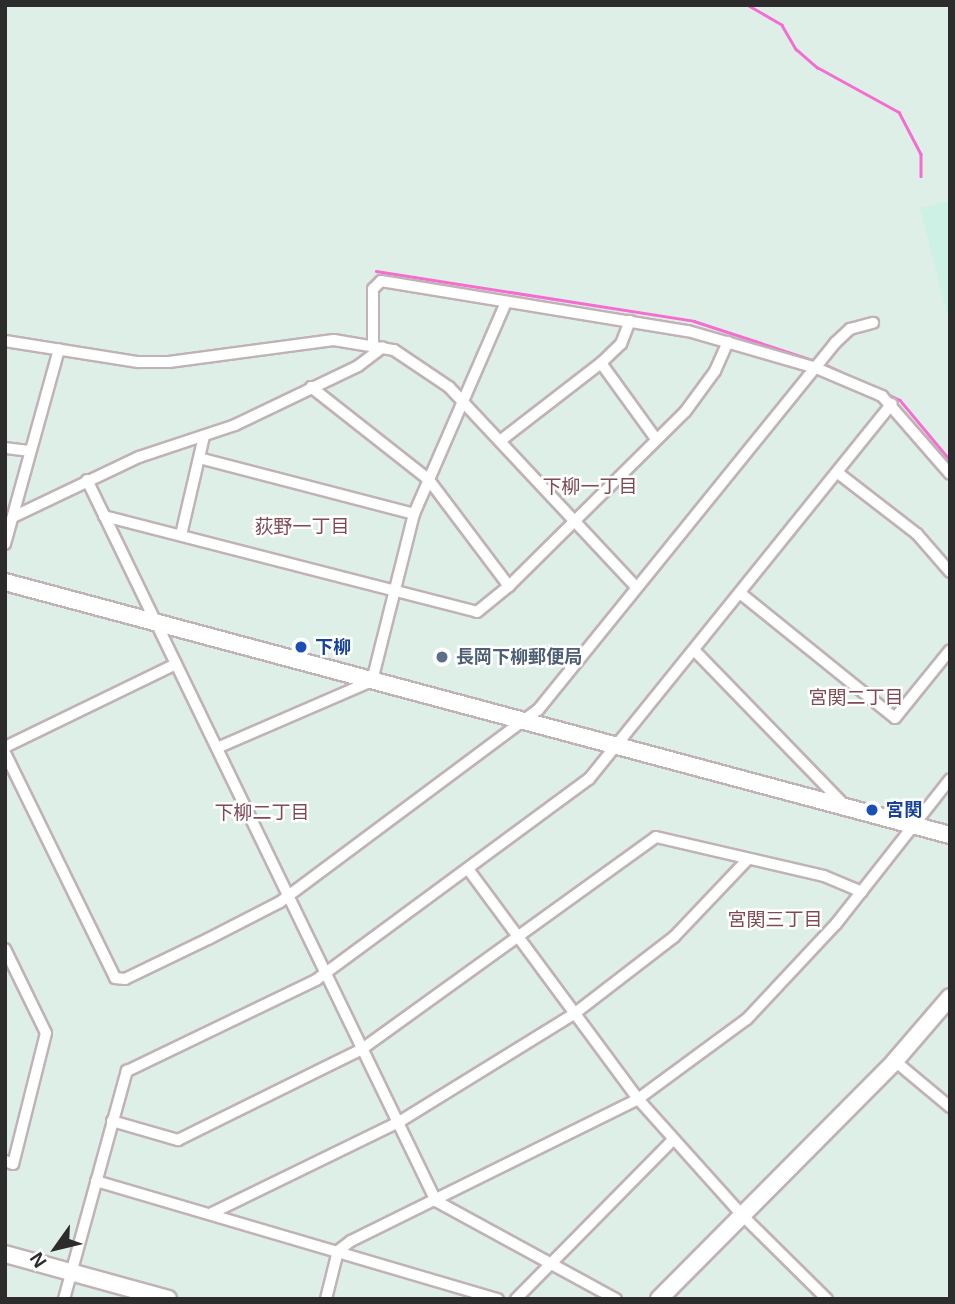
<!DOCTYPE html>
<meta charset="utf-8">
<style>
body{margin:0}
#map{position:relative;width:955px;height:1304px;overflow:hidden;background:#deefe8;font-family:Arial,"Noto Sans JP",sans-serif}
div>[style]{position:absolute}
.education>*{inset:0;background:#cdf1e5}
.stream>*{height:2.5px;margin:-1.25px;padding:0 1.25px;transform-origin:1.25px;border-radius:1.25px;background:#f56dd0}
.roads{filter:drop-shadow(2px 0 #c0b2b5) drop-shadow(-2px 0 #c0b2b5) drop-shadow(0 2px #c0b2b5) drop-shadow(0 -2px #c0b2b5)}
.street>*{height:10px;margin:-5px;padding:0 5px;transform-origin:5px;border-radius:5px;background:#fff}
.secondary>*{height:16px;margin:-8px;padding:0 8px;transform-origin:8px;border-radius:8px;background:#fff}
.dots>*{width:19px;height:19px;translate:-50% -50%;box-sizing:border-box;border:4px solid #fff;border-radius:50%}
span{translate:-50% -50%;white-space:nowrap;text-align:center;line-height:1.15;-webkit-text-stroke:5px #fff;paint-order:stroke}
.transit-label{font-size:18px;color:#164399;font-weight:700}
.left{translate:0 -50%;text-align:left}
.service-label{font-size:18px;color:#4e5e75;font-weight:700}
.neighbourhood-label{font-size:19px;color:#804a53}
.frame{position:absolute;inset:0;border:7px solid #2c2c2c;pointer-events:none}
.north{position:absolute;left:21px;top:1213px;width:70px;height:70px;-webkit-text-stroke:5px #fff;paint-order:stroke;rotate:236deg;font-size:19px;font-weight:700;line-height:28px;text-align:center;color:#2c2c2c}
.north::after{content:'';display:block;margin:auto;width:24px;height:32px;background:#2c2c2c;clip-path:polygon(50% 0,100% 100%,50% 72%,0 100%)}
</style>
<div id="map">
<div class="education">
<div style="clip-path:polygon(950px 201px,950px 325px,920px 208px)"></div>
</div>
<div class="stream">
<div style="left:748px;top:5px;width:39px;rotate:30deg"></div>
<div style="left:782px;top:25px;width:28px;rotate:60deg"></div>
<div style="left:796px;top:49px;width:28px;rotate:41deg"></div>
<div style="left:817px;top:67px;width:94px;rotate:28.8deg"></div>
<div style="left:899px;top:112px;width:47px;rotate:62.4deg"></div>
<div style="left:921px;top:154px;width:22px;rotate:90deg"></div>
<div style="left:376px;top:271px;width:322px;rotate:8.9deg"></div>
<div style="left:694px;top:321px;width:128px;rotate:18.2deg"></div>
<div style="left:822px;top:363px;width:86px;rotate:25.4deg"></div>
<div style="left:900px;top:400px;width:78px;rotate:50.2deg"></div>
</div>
<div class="roads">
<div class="street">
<div style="left:5px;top:341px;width:135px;rotate:9deg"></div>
<div style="left:138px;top:362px;width:31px"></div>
<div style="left:169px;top:362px;width:166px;rotate:-7.6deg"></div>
<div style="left:334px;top:340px;width:61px;rotate:9.5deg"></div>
<div style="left:394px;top:350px;width:66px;rotate:33.9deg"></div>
<div style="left:449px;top:387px;width:272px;rotate:46.9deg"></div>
<div style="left:373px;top:344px;width:55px;rotate:-90deg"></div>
<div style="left:373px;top:289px;width:11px;rotate:-45deg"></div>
<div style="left:381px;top:281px;width:311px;rotate:9.3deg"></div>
<div style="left:688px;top:331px;width:133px;rotate:16.1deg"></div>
<div style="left:816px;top:368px;width:72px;rotate:23deg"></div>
<div style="left:882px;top:396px;width:103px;rotate:48.9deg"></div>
<div style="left:601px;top:363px;width:94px;rotate:54.1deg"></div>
<div style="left:311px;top:387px;width:150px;rotate:38.2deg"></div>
<div style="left:429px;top:480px;width:133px;rotate:53deg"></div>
<div style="left:500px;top:441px;width:128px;rotate:-37.7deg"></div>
<div style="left:601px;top:363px;width:28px;rotate:-44deg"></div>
<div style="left:621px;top:344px;width:25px;rotate:-69deg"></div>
<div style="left:5px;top:448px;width:25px;rotate:7deg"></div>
<div style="left:199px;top:458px;width:222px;rotate:14.6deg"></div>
<div style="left:838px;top:473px;width:100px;rotate:37.7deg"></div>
<div style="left:917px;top:534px;width:50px;rotate:49deg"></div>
<div style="left:87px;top:480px;width:801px;rotate:64.17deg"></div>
<div style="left:436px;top:1201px;width:205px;rotate:28.6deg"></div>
<div style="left:104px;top:516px;width:385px;rotate:14.4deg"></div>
<div style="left:477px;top:612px;width:41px;rotate:-39.1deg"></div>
<div style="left:509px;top:586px;width:247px;rotate:-44.7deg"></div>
<div style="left:685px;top:412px;width:51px;rotate:-53.8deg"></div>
<div style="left:715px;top:371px;width:32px;rotate:-66deg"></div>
<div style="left:13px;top:517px;width:140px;rotate:-25.5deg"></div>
<div style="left:139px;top:457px;width:101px;rotate:-18.4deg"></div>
<div style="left:235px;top:425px;width:136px;rotate:-25.6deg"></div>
<div style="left:358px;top:366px;width:31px;rotate:-37deg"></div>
<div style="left:181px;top:535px;width:102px;rotate:-76.9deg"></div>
<div style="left:5px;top:544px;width:202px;rotate:-74.5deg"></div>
<div style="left:740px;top:593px;width:199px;rotate:38.9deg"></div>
<div style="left:895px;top:718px;width:87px;rotate:-51deg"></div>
<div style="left:695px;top:651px;width:217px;rotate:45.9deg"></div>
<div style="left:5px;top:747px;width:190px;rotate:-25.9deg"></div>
<div style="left:217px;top:748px;width:169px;rotate:-23.4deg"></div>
<div style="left:372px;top:681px;width:172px;rotate:-75.9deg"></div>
<div style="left:414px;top:514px;width:231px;rotate:-66.5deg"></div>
<div style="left:5px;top:753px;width:250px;rotate:63.9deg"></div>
<div style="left:115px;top:978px;width:10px;rotate:6deg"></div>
<div style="left:125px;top:979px;width:92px;rotate:-25.7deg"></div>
<div style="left:208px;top:939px;width:81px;rotate:-27.2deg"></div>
<div style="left:280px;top:902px;width:322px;rotate:-36.7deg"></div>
<div style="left:538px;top:710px;width:472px;rotate:-51deg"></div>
<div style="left:835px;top:343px;width:21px;rotate:-43deg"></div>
<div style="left:850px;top:329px;width:24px;rotate:-15deg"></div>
<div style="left:468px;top:869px;width:286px;rotate:53.5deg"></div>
<div style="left:638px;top:1099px;width:157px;rotate:48.1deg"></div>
<div style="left:743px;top:1216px;width:118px;rotate:44.7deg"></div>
<div style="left:5px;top:949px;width:93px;rotate:64deg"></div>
<div style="left:46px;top:1033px;width:135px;rotate:104.1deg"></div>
<div style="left:13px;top:1164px;width:9px;rotate:-159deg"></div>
<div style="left:895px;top:1061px;width:72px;rotate:39.9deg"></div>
<div style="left:112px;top:1121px;width:69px;rotate:16.1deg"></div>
<div style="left:178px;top:1140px;width:205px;rotate:-26.3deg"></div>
<div style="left:362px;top:1049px;width:362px;rotate:-35.8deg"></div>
<div style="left:656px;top:837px;width:172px;rotate:13.1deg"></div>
<div style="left:824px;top:876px;width:41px;rotate:22.8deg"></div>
<div style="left:96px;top:1181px;width:419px;rotate:16.4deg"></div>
<div style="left:210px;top:1214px;width:210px;rotate:-26deg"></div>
<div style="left:399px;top:1122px;width:206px;rotate:-31.7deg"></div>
<div style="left:574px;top:1014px;width:126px;rotate:-37.6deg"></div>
<div style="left:674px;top:937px;width:105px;rotate:-46.5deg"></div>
<div style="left:64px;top:1299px;width:237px;rotate:-74.6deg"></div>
<div style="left:127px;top:1071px;width:210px;rotate:-25.7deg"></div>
<div style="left:316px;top:980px;width:339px;rotate:-36.4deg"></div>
<div style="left:589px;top:779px;width:482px;rotate:-51.1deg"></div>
<div style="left:326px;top:1299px;width:49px;rotate:-76deg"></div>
<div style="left:338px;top:1251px;width:16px;rotate:-38deg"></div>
<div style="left:351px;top:1241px;width:320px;rotate:-26.3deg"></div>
<div style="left:638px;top:1099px;width:135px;rotate:-36.3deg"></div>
<div style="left:747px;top:1019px;width:130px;rotate:-46.9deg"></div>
<div style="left:836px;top:924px;width:184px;rotate:-51.8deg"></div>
<div style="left:516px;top:1299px;width:223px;rotate:-45.4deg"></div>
</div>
<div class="secondary">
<div style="left:5px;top:582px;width:978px;rotate:14.99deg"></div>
<div style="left:5px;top:1254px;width:169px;rotate:15.4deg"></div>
<div style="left:659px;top:1299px;width:335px;rotate:-45.2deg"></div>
<div style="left:895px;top:1061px;width:84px;rotate:-49.3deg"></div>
</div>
</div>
<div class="dots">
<div style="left:301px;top:647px;background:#1a4fb4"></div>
<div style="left:442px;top:657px;background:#5c6f8a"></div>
<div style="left:872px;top:810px;background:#1a4fb4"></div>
</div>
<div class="transit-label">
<span class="left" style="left:315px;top:647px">下柳</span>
<span class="left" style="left:886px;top:810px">宮関</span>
</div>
<div class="service-label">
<span class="left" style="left:456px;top:657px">長岡下柳郵便局</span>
</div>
<div class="neighbourhood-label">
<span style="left:590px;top:487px">下柳一丁目</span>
<span style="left:302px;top:527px">荻野一丁目</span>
<span style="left:856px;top:698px">宮関二丁目</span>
<span style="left:262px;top:813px">下柳二丁目</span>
<span style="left:775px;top:920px">宮関三丁目</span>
</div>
<div class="frame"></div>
<div class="north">N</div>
</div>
